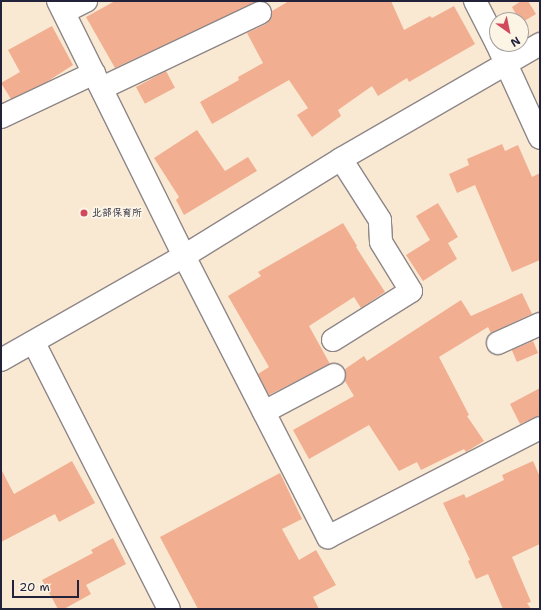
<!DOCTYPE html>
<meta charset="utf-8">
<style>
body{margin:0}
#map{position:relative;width:541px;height:610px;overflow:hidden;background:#f9e9d3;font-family:"Shantell Sans","Klee One",sans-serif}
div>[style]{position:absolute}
.building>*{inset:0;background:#f2ae91;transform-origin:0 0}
.roads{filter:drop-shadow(1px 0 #8e8687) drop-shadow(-1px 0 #8e8687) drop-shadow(0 1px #8e8687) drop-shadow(0 -1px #8e8687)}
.minor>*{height:22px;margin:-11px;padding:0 11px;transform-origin:11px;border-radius:11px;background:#fff}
.dots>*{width:11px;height:11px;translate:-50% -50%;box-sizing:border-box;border:2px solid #fcf5e5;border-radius:50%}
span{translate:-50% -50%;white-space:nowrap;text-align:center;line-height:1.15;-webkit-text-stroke:4px #fcf5e5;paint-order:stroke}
.poi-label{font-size:10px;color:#22223b;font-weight:700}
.left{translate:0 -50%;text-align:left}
.frame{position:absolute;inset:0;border:2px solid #22223b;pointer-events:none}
.north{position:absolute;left:489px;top:12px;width:40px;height:40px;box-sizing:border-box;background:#fcf5e5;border:1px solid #a5a1a1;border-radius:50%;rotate:147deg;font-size:11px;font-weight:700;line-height:16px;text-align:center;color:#22223b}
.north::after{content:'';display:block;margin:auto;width:14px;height:18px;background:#d1495b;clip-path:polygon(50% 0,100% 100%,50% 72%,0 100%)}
.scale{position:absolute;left:12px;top:580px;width:67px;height:18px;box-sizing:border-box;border:2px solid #22223b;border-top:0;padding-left:5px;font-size:12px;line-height:14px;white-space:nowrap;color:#22223b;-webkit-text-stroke:3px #fcf5e5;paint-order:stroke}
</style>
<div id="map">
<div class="building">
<div style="clip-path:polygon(115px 1px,258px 1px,115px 68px,86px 17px)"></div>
<div style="clip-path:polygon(289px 1px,391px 1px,404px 30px,430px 16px,432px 18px,454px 6px,475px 44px,409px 82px,407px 78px,378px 96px,372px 86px,338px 110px,341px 116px,312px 137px,297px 115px,308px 108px,289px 80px,212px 124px,200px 102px,239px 80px,238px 77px,263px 63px,247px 33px,266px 24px,270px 20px,272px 11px)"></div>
<div style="clip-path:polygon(521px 1px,528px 1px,536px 14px,521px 23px,512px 7px)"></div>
<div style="clip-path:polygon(52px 26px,73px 65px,45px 83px,11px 99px,1px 83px,20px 72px,8px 50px)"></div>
<div style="left:166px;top:71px;width:19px;height:34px;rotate:62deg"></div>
<div style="clip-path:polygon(197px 130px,225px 171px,248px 157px,257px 171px,184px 215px,176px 200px,179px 197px,154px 158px)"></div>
<div style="clip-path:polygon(502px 144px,505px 151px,518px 145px,532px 177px,540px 173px,540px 260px,512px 272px,475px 185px,457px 193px,449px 174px,469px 165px,467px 159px)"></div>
<div style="clip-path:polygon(438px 203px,458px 237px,448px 243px,457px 259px,423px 281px,406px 255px,430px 240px,416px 216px)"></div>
<div style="clip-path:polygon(343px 223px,357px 246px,356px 247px,385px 292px,361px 308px,354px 297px,309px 326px,330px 364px,269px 395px,258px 374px,269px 367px,228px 296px,261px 276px,258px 272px)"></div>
<div style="clip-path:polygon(522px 293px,532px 314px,491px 333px,488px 327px,439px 357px,469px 415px,467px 416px,484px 441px,466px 452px,464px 449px,421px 470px,417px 462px,399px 471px,369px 425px,309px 459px,293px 430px,354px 396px,345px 381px,346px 375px,345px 369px,364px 356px,367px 361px,461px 300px,471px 316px)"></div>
<div style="left:533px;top:341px;width:13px;height:23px;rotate:67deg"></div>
<div style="clip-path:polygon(540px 388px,540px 415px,520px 424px,510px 404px)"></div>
<div style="clip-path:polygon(72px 461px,95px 503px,59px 522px,55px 514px,1px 542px,1px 469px,14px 494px)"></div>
<div style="clip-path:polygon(533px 461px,540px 477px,540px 544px,512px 557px,531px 602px,527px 603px,531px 609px,503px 609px,488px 574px,476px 579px,468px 561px,470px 560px,443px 503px,464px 494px,466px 498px,504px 480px,502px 475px)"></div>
<div style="clip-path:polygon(280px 473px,302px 519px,282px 529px,299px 560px,316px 550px,336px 585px,313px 597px,319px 609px,198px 609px,160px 537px)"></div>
<div style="clip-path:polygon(113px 538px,126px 564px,86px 585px,91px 594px,64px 609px,58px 609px,42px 580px,93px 553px,91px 550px)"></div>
</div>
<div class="roads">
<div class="minor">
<div style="left:58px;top:1px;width:284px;rotate:63.7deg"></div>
<div style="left:184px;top:256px;width:316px;rotate:62.9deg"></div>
<div style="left:328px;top:537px;width:238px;rotate:-27.2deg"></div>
<div style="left:475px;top:1px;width:48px;rotate:62.9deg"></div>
<div style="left:64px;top:12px;width:25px;rotate:-27deg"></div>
<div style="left:497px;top:44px;width:103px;rotate:65.4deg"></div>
<div style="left:102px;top:88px;width:175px;rotate:-25.4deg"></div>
<div style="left:1px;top:117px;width:103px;rotate:-25.3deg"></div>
<div style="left:333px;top:340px;width:92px;rotate:-32.1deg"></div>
<div style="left:411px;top:291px;width:57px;rotate:-121.5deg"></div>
<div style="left:381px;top:242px;width:22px;rotate:-93deg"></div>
<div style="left:380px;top:220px;width:72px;rotate:-122.6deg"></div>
<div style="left:34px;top:343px;width:298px;rotate:63.1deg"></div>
<div style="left:498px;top:343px;width:46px;rotate:-24.3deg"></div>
<div style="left:1px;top:360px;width:210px;rotate:-29.6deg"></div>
<div style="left:184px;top:256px;width:185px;rotate:-31.7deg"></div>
<div style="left:341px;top:159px;width:230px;rotate:-30deg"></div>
<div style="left:264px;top:412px;width:79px;rotate:-27.9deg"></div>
</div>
</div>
<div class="dots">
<div style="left:84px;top:213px;background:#d1495b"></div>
</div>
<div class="poi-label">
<span class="left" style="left:92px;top:213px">北部保育所</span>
</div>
<div class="frame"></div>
<div class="north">N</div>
<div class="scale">20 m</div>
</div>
